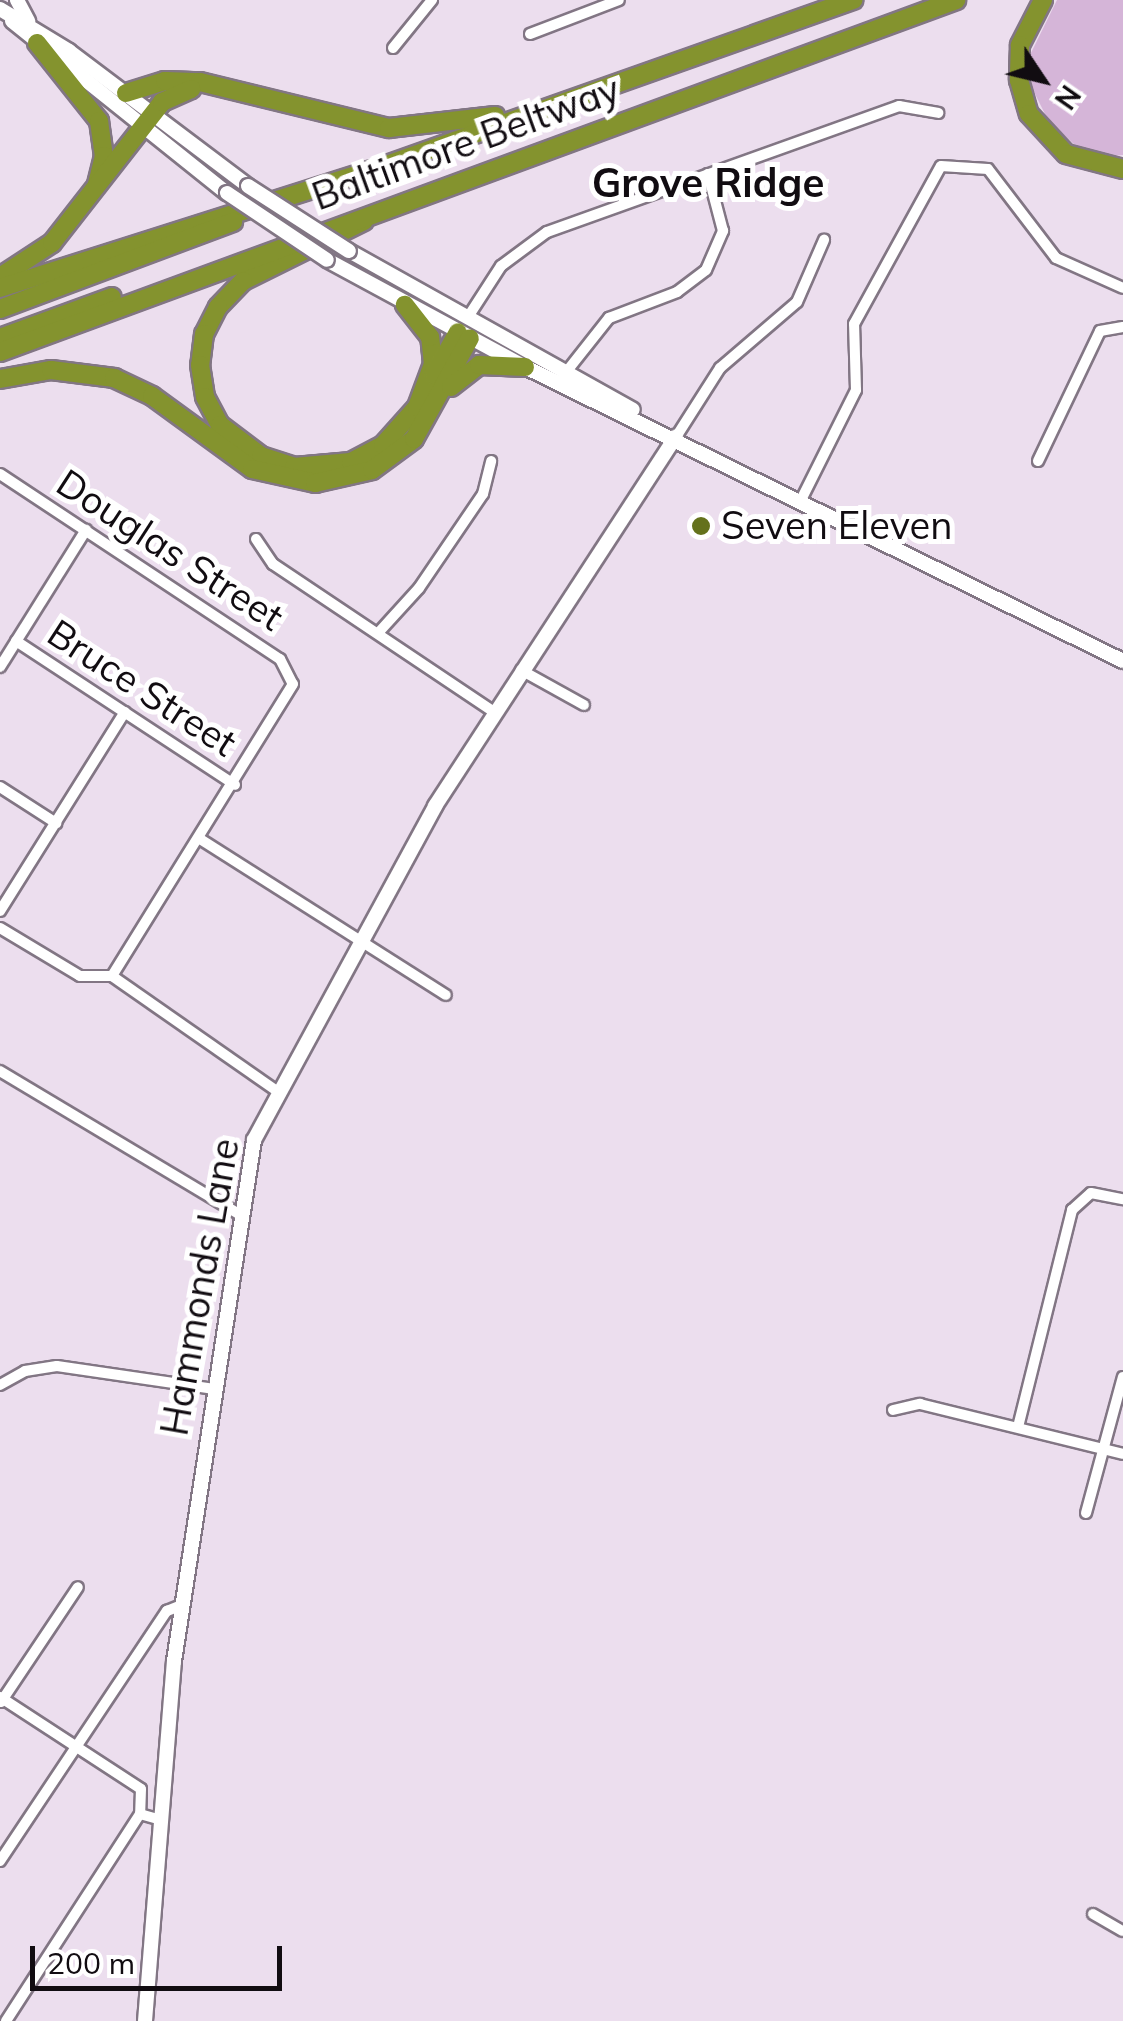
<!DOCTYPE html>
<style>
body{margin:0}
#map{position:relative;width:1123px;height:2021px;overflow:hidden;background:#ecdeee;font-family:Mulish,sans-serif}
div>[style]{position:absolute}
.green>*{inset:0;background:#d5b5d8}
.roads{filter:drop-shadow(2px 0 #827684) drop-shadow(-2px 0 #827684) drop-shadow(0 2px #827684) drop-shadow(0 -2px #827684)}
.street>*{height:10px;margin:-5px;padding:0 5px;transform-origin:5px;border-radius:5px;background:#fff}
.secondary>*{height:14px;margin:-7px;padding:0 7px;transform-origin:7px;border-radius:7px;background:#fff}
.highway>*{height:18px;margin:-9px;padding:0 9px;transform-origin:9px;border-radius:9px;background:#84932e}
.bridges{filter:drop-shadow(2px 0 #827684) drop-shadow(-2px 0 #827684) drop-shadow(0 2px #827684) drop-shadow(0 -2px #827684)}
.secondary-bridge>*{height:14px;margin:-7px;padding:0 7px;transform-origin:7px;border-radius:7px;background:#fff}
.dots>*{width:28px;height:28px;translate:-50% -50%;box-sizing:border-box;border:5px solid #fff;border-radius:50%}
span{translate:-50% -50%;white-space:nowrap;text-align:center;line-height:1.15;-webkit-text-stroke:10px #fff;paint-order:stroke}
.street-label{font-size:38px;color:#110c11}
.poi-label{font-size:38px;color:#110c11}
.left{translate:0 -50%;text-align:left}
.neighbourhood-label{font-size:40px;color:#110c11;font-weight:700}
.north{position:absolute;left:993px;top:30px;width:100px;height:100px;-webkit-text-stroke:8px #fff;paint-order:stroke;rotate:125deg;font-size:28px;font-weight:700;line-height:40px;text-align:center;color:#110c11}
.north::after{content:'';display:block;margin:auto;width:35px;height:45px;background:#110c11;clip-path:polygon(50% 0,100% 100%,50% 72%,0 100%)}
.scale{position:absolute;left:30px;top:1946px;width:252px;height:45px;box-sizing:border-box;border:5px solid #110c11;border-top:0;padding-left:12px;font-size:30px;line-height:35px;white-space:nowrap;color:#110c11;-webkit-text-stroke:8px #fff;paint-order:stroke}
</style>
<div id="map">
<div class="green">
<div style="clip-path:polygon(1057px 0,1123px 0,1123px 155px,1102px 157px,1077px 147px,1048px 120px,1033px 90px,1027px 61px)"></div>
</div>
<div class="roads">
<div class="street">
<div style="left:530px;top:34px;width:95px;rotate:-20.9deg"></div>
<div style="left:393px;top:48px;width:62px;rotate:-50.9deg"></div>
<div style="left:468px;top:317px;width:61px;rotate:-57.1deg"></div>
<div style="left:501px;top:266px;width:57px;rotate:-36.5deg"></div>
<div style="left:547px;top:232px;width:374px;rotate:-19.7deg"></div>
<div style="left:899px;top:106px;width:40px;rotate:10deg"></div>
<div style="left:567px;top:371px;width:68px;rotate:-51.6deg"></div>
<div style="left:609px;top:318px;width:73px;rotate:-20.9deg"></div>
<div style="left:677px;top:292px;width:36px;rotate:-37deg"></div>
<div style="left:706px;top:270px;width:43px;rotate:-66.4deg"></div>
<div style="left:723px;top:231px;width:59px;rotate:-104.7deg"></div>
<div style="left:676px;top:437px;width:82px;rotate:-57.5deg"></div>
<div style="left:720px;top:368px;width:101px;rotate:-40.6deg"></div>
<div style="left:797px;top:302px;width:68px;rotate:-66.5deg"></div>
<div style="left:1038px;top:461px;width:144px;rotate:-64.5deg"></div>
<div style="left:1100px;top:331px;width:23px;rotate:-10deg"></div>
<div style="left:0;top:474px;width:336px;rotate:33.5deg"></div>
<div style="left:280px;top:659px;width:28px;rotate:63deg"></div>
<div style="left:293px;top:684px;width:344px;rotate:121.8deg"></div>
<div style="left:112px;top:976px;width:32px;rotate:180deg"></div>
<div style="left:80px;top:976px;width:93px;rotate:-149deg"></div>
<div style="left:801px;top:500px;width:123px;rotate:-63.4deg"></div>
<div style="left:856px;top:390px;width:66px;rotate:-91.7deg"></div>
<div style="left:854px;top:324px;width:180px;rotate:-61.2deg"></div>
<div style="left:941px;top:166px;width:47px;rotate:3.7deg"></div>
<div style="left:988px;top:169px;width:112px;rotate:52.6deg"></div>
<div style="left:1056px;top:258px;width:73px;rotate:24.1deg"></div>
<div style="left:256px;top:539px;width:30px;rotate:56deg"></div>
<div style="left:273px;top:564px;width:266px;rotate:33.8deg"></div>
<div style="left:379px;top:632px;width:59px;rotate:-47.7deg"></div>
<div style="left:419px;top:588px;width:114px;rotate:-55.8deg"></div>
<div style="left:483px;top:494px;width:34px;rotate:-76deg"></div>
<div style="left:16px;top:641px;width:262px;rotate:33.3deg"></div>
<div style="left:0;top:667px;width:162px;rotate:-57.9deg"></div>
<div style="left:521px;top:670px;width:72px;rotate:29.1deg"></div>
<div style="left:0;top:787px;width:67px;rotate:32.7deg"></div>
<div style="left:200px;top:839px;width:291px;rotate:32.4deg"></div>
<div style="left:0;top:911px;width:235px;rotate:-57.9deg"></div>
<div style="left:112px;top:976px;width:203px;rotate:34.9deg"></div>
<div style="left:0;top:1071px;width:279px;rotate:30.9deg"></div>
<div style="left:0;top:1385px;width:29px;rotate:-29deg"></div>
<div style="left:25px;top:1371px;width:32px;rotate:-9deg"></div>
<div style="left:57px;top:1366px;width:159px;rotate:8.3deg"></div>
<div style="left:893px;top:1410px;width:28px;rotate:-13deg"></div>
<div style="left:920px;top:1404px;width:209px;rotate:13.8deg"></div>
<div style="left:1018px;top:1427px;width:224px;rotate:-76deg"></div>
<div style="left:1072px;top:1210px;width:25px;rotate:-42deg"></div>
<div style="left:1091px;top:1193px;width:33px;rotate:11deg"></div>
<div style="left:1086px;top:1513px;width:141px;rotate:-74.8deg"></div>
<div style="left:0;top:1697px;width:168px;rotate:33.1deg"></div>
<div style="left:141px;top:1789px;width:25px;rotate:92deg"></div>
<div style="left:1px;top:1702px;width:138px;rotate:-56.2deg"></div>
<div style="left:0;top:1861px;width:301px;rotate:-56.3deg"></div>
<div style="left:167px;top:1611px;width:16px;rotate:-22deg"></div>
<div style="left:1093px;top:1914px;width:34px;rotate:30deg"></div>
<div style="left:6px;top:2021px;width:247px;rotate:-57.1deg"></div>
<div style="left:140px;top:1814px;width:22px;rotate:16deg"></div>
</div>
<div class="secondary">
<div style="left:17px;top:0;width:24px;rotate:62deg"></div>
<div style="left:0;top:9px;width:81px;rotate:31.3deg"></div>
<div style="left:69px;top:51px;width:224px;rotate:37deg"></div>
<div style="left:12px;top:21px;width:275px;rotate:38.7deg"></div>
<div style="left:349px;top:251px;width:325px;rotate:29.2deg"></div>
<div style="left:327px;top:260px;width:225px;rotate:28.4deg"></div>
<div style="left:525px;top:367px;width:666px;rotate:26.18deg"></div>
<div style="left:145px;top:2021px;width:361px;rotate:-85.4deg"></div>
<div style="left:174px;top:1661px;width:527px;rotate:-81.27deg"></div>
<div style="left:254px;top:1140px;width:380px;rotate:-61.5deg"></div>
<div style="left:435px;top:806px;width:441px;rotate:-56.9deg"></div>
</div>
<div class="highway">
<div style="left:1043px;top:0;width:51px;rotate:117.1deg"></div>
<div style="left:1020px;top:45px;width:35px;rotate:92deg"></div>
<div style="left:1019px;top:80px;width:35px;rotate:74deg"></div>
<div style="left:1029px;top:114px;width:54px;rotate:47.2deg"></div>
<div style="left:1066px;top:154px;width:59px;rotate:14.7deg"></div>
<div style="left:37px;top:43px;width:100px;rotate:51.5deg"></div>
<div style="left:99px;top:121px;width:35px;rotate:82deg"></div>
<div style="left:104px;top:156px;width:29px;rotate:104deg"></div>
<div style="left:126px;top:93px;width:41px;rotate:-17.1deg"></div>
<div style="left:165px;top:81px;width:35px;rotate:2deg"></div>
<div style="left:200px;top:82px;width:195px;rotate:13.7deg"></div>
<div style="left:389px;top:128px;width:107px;rotate:-6.5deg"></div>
<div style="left:364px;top:221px;width:135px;rotate:153.6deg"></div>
<div style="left:243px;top:281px;width:36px;rotate:134deg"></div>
<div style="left:218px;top:307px;width:30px;rotate:117deg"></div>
<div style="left:204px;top:334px;width:31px;rotate:97deg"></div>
<div style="left:200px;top:365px;width:32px;rotate:81deg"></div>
<div style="left:205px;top:397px;width:32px;rotate:62deg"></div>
<div style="left:220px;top:425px;width:51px;rotate:37.1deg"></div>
<div style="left:261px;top:456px;width:35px;rotate:18deg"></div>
<div style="left:294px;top:467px;width:57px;rotate:-5deg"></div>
<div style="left:351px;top:462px;width:36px;rotate:-28deg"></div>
<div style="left:383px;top:445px;width:51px;rotate:-48.2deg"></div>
<div style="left:417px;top:407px;width:46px;rotate:-69.6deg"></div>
<div style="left:433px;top:364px;width:27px;rotate:-96deg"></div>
<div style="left:430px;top:337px;width:41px;rotate:-128deg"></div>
<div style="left:0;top:277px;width:62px;rotate:-33.2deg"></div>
<div style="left:52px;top:243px;width:179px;rotate:-52deg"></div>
<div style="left:162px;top:102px;width:32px;rotate:-24deg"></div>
<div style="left:0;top:288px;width:403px;rotate:-17.6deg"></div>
<div style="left:384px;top:166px;width:498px;rotate:-19.5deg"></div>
<div style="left:0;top:309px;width:249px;rotate:-20.5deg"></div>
<div style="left:0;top:338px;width:119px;rotate:-20.1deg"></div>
<div style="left:0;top:352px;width:1019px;rotate:-20.21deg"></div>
<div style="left:434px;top:375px;width:49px;rotate:-60.8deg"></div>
<div style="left:0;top:379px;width:52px;rotate:-10deg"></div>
<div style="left:51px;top:370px;width:64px;rotate:7.2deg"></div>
<div style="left:114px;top:378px;width:42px;rotate:25.3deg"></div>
<div style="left:152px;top:396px;width:124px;rotate:36.1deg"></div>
<div style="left:252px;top:469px;width:65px;rotate:12.5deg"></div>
<div style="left:315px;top:483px;width:58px;rotate:-12.8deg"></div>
<div style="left:372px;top:470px;width:52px;rotate:-36.4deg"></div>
<div style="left:414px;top:439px;width:115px;rotate:-61deg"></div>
<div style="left:451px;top:387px;width:36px;rotate:-38deg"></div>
<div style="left:479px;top:365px;width:46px;rotate:2.5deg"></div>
</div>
</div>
<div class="bridges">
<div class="secondary-bridge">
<div style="left:248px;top:186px;width:120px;rotate:32.8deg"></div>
<div style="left:227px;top:193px;width:120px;rotate:33.8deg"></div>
</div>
</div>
<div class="dots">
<div style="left:701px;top:526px;background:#64711c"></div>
</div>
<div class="street-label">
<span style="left:466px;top:143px;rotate:-20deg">Baltimore Beltway</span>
<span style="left:170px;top:550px;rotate:33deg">Douglas Street</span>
<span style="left:142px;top:688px;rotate:33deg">Bruce Street</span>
<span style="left:200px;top:1287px;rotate:-80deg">Hammonds Lane</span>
</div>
<div class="poi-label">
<span class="left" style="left:721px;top:526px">Seven Eleven</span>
</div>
<div class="neighbourhood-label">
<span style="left:708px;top:182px">Grove Ridge</span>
</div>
<div class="north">N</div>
<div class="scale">200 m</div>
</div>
